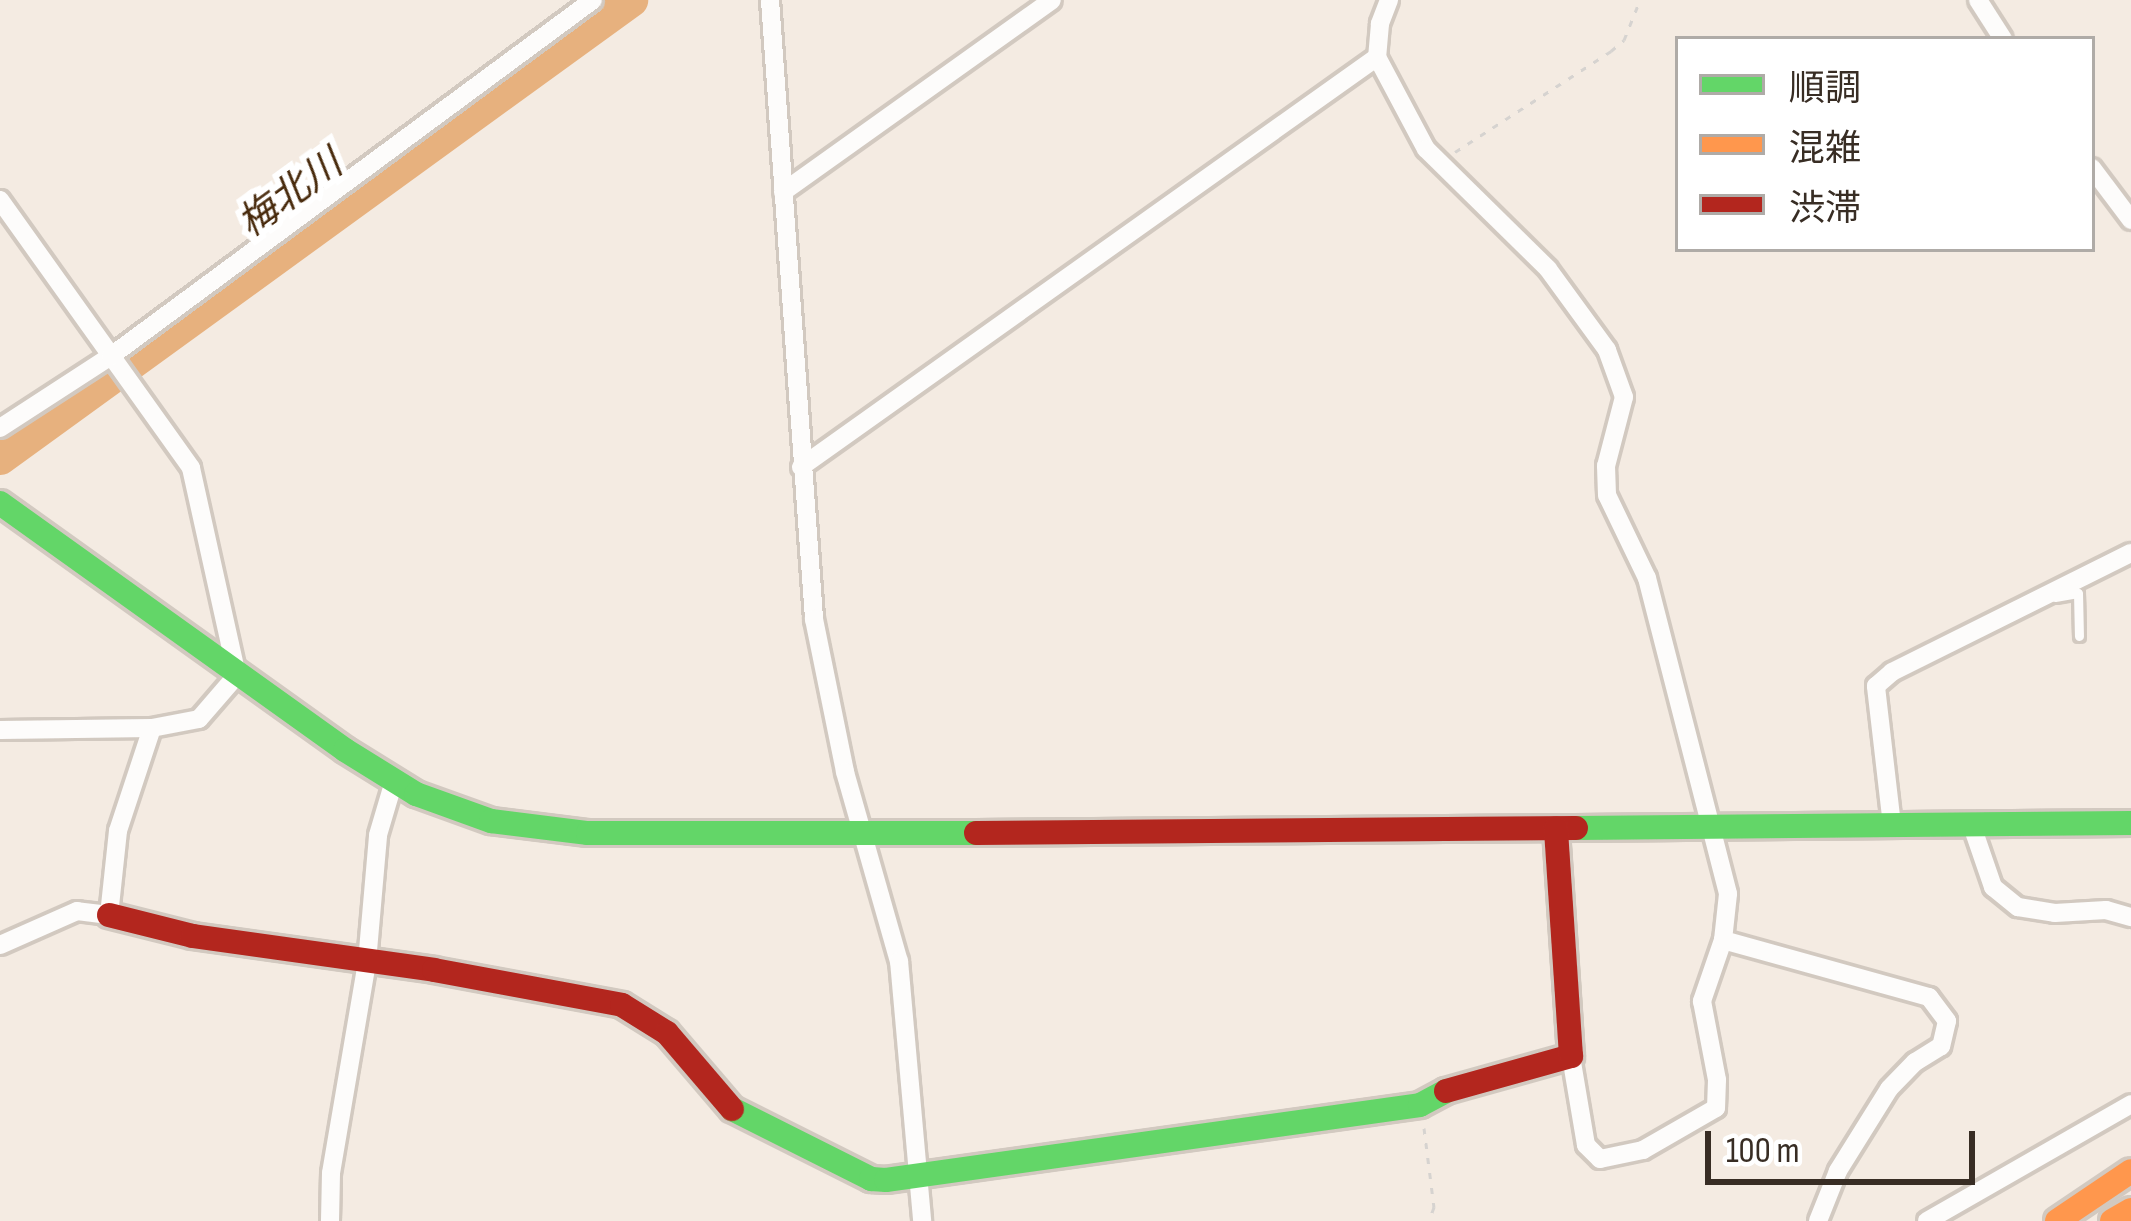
<!DOCTYPE html>
<meta charset="utf-8">
<style>
body{margin:0}
#map{position:relative;width:2131px;height:1221px;overflow:hidden;background:#f4ebe2;font-family:"Sofia Sans Condensed","Noto Sans JP",sans-serif}
div>[style]{position:absolute}
.river>*{height:33px;margin:-16.5px;padding:0 16.5px;transform-origin:16.5px;border-radius:16.5px;background:#e7b17e}
.path>*{height:3px;margin-top:-1.5px;transform-origin:0;background:repeating-linear-gradient(90deg,#d6d3d0 0 6px,transparent 0 15px)}
.roads{filter:drop-shadow(3px 0 #d2c9c0) drop-shadow(-3px 0 #d2c9c0) drop-shadow(0 3px #d2c9c0) drop-shadow(0 -3px #d2c9c0)}
.lane>*{height:9px;margin:-4.5px;padding:0 4.5px;transform-origin:4.5px;border-radius:4.5px;background:#fdfcfb}
.street>*{height:18px;margin:-9px;padding:0 9px;transform-origin:9px;border-radius:9px;background:#fdfcfb}
.fast>*{height:24px;margin:-12px;padding:0 12px;transform-origin:12px;border-radius:12px;background:#63d668}
.slow>*{height:24px;margin:-12px;padding:0 12px;transform-origin:12px;border-radius:12px;background:#ff974d}
.jam>*{height:24px;margin:-12px;padding:0 12px;transform-origin:12px;border-radius:12px;background:#b3261e}
span{translate:-50% -50%;white-space:nowrap;text-align:center;line-height:1.15;-webkit-text-stroke:12px #fff;paint-order:stroke}
.water-label{font-size:39px;color:#482a0c;font-style:italic}
.legend{position:absolute;left:1675px;top:36px;width:420px;height:216px;box-sizing:border-box;background:#fff;border:3px solid #afaba7;margin:0;padding:15px 21px;list-style:none;font-size:36px;color:#382d24}
.legend li{display:flex;align-items:center;gap:24px;height:60px}
.legend b{width:60px;border:3px solid #afaba7}
.scale{position:absolute;left:1705px;top:1131px;width:270px;height:54px;box-sizing:border-box;border:6px solid #382d24;border-top:0;padding-left:15px;font-size:36px;line-height:42px;white-space:nowrap;color:#382d24;-webkit-text-stroke:9px #fff;paint-order:stroke}
</style>
<div id="map">
<div class="river">
<div style="left:0;top:458px;width:780px;rotate:-35.97deg"></div>
</div>
<div class="path">
<div style="left:1455px;top:152px;width:186px;rotate:-32.9deg"></div>
<div style="left:1611px;top:51px;width:17px;rotate:-40deg"></div>
<div style="left:1624px;top:40px;width:43px;rotate:-68.2deg"></div>
<div style="left:1424px;top:1128px;width:80px;rotate:82.8deg"></div>
<div style="left:1434px;top:1207px;width:15px;rotate:110deg"></div>
</div>
<div class="roads">
<div class="lane">
<div style="left:2055px;top:597px;width:23px;rotate:-10deg"></div>
<div style="left:2078px;top:593px;width:43px;rotate:88.7deg"></div>
</div>
<div class="street">
<div style="left:770px;top:0;width:621px;rotate:85.93deg"></div>
<div style="left:814px;top:619px;width:156px;rotate:78.5deg"></div>
<div style="left:845px;top:772px;width:197px;rotate:74.1deg"></div>
<div style="left:899px;top:961px;width:261px;rotate:84.9deg"></div>
<div style="left:1389px;top:0;width:26px;rotate:111deg"></div>
<div style="left:1380px;top:24px;width:33px;rotate:95deg"></div>
<div style="left:1377px;top:57px;width:104px;rotate:62deg"></div>
<div style="left:1426px;top:149px;width:171px;rotate:44.5deg"></div>
<div style="left:1548px;top:269px;width:100px;rotate:53.9deg"></div>
<div style="left:1607px;top:350px;width:50px;rotate:70.1deg"></div>
<div style="left:1624px;top:397px;width:71px;rotate:104.6deg"></div>
<div style="left:1606px;top:466px;width:29px;rotate:88deg"></div>
<div style="left:1607px;top:495px;width:92px;rotate:64.3deg"></div>
<div style="left:1647px;top:578px;width:326px;rotate:75.6deg"></div>
<div style="left:1728px;top:894px;width:46px;rotate:96.2deg"></div>
<div style="left:1723px;top:940px;width:65px;rotate:109deg"></div>
<div style="left:1702px;top:1001px;width:80px;rotate:79.2deg"></div>
<div style="left:1717px;top:1080px;width:28px;rotate:92deg"></div>
<div style="left:1716px;top:1108px;width:84px;rotate:150.1deg"></div>
<div style="left:1643px;top:1150px;width:44px;rotate:168.2deg"></div>
<div style="left:1600px;top:1159px;width:20px;rotate:-135deg"></div>
<div style="left:1586px;top:1145px;width:90px;rotate:-99.6deg"></div>
<div style="left:1978px;top:0;width:46px;rotate:57.3deg"></div>
<div style="left:2092px;top:168px;width:65px;rotate:53.1deg"></div>
<div style="left:783px;top:192px;width:330px;rotate:-35.5deg"></div>
<div style="left:0;top:200px;width:329px;rotate:54.5deg"></div>
<div style="left:191px;top:468px;width:212px;rotate:77.5deg"></div>
<div style="left:237px;top:675px;width:58px;rotate:130.8deg"></div>
<div style="left:199px;top:719px;width:48px;rotate:169.2deg"></div>
<div style="left:152px;top:728px;width:108px;rotate:108.3deg"></div>
<div style="left:118px;top:831px;width:84px;rotate:96.1deg"></div>
<div style="left:109px;top:915px;width:32px;rotate:-173deg"></div>
<div style="left:77px;top:911px;width:84px;rotate:156.2deg"></div>
<div style="left:0;top:428px;width:132px;rotate:-33deg"></div>
<div style="left:111px;top:356px;width:599px;rotate:-36.45deg"></div>
<div style="left:801px;top:467px;width:707px;rotate:-35.44deg"></div>
<div style="left:0;top:730px;width:152px;rotate:-0.8deg"></div>
<div style="left:1971px;top:823px;width:68px;rotate:71deg"></div>
<div style="left:1993px;top:887px;width:32px;rotate:39deg"></div>
<div style="left:2018px;top:907px;width:37px;rotate:9deg"></div>
<div style="left:2055px;top:913px;width:51px;rotate:-3.4deg"></div>
<div style="left:2106px;top:910px;width:26px;rotate:16deg"></div>
<div style="left:1892px;top:825px;width:140px;rotate:-96.6deg"></div>
<div style="left:1876px;top:686px;width:21px;rotate:-41deg"></div>
<div style="left:1892px;top:672px;width:267px;rotate:-26.5deg"></div>
<div style="left:1723px;top:940px;width:214px;rotate:15.5deg"></div>
<div style="left:1929px;top:997px;width:30px;rotate:53deg"></div>
<div style="left:1947px;top:1021px;width:26px;rotate:103deg"></div>
<div style="left:1941px;top:1046px;width:31px;rotate:148deg"></div>
<div style="left:1915px;top:1062px;width:37px;rotate:134deg"></div>
<div style="left:1889px;top:1089px;width:97px;rotate:121.9deg"></div>
<div style="left:1838px;top:1171px;width:54px;rotate:111.8deg"></div>
<div style="left:330px;top:1221px;width:48px;rotate:-88.8deg"></div>
<div style="left:331px;top:1173px;width:214px;rotate:-80.3deg"></div>
<div style="left:367px;top:962px;width:127px;rotate:-85deg"></div>
<div style="left:378px;top:835px;width:56px;rotate:-73.5deg"></div>
<div style="left:1927px;top:1221px;width:235px;rotate:-29.8deg"></div>
</div>
<div class="fast">
<div style="left:0;top:503px;width:424px;rotate:35.6deg"></div>
<div style="left:345px;top:750px;width:84px;rotate:31.8deg"></div>
<div style="left:416px;top:794px;width:80px;rotate:19.8deg"></div>
<div style="left:491px;top:821px;width:98px;rotate:7.1deg"></div>
<div style="left:588px;top:833px;width:388px"></div>
<div style="left:1576px;top:828px;width:555px;rotate:-0.52deg"></div>
<div style="left:732px;top:1109px;width:156px;rotate:26.7deg"></div>
<div style="left:871px;top:1179px;width:15px;rotate:4deg"></div>
<div style="left:886px;top:1180px;width:539px;rotate:-7.99deg"></div>
<div style="left:1420px;top:1105px;width:30px;rotate:-28deg"></div>
</div>
<div class="slow">
<div style="left:2057px;top:1221px;width:89px;rotate:-34deg"></div>
<div style="left:2112px;top:1221px;width:22px;rotate:-30deg"></div>
</div>
<div class="jam">
<div style="left:976px;top:833px;width:600px;rotate:-0.48deg"></div>
<div style="left:109px;top:915px;width:87px;rotate:14deg"></div>
<div style="left:193px;top:936px;width:243px;rotate:8deg"></div>
<div style="left:434px;top:970px;width:191px;rotate:10.5deg"></div>
<div style="left:622px;top:1005px;width:53px;rotate:31.9deg"></div>
<div style="left:667px;top:1033px;width:100px;rotate:49.5deg"></div>
<div style="left:1446px;top:1091px;width:130px;rotate:-15.6deg"></div>
<div style="left:1571px;top:1056px;width:228px;rotate:-93.8deg"></div>
</div>
</div>
<div class="water-label">
<span style="left:291px;top:195px;rotate:-36deg">梅北川</span>
</div>
<ul class="legend">
<li><b style="height:15px;background:#63d668"></b>順調</li>
<li><b style="height:15px;background:#ff974d"></b>混雑</li>
<li><b style="height:15px;background:#b3261e"></b>渋滞</li>
</ul>
<div class="scale">100 m</div>
</div>
